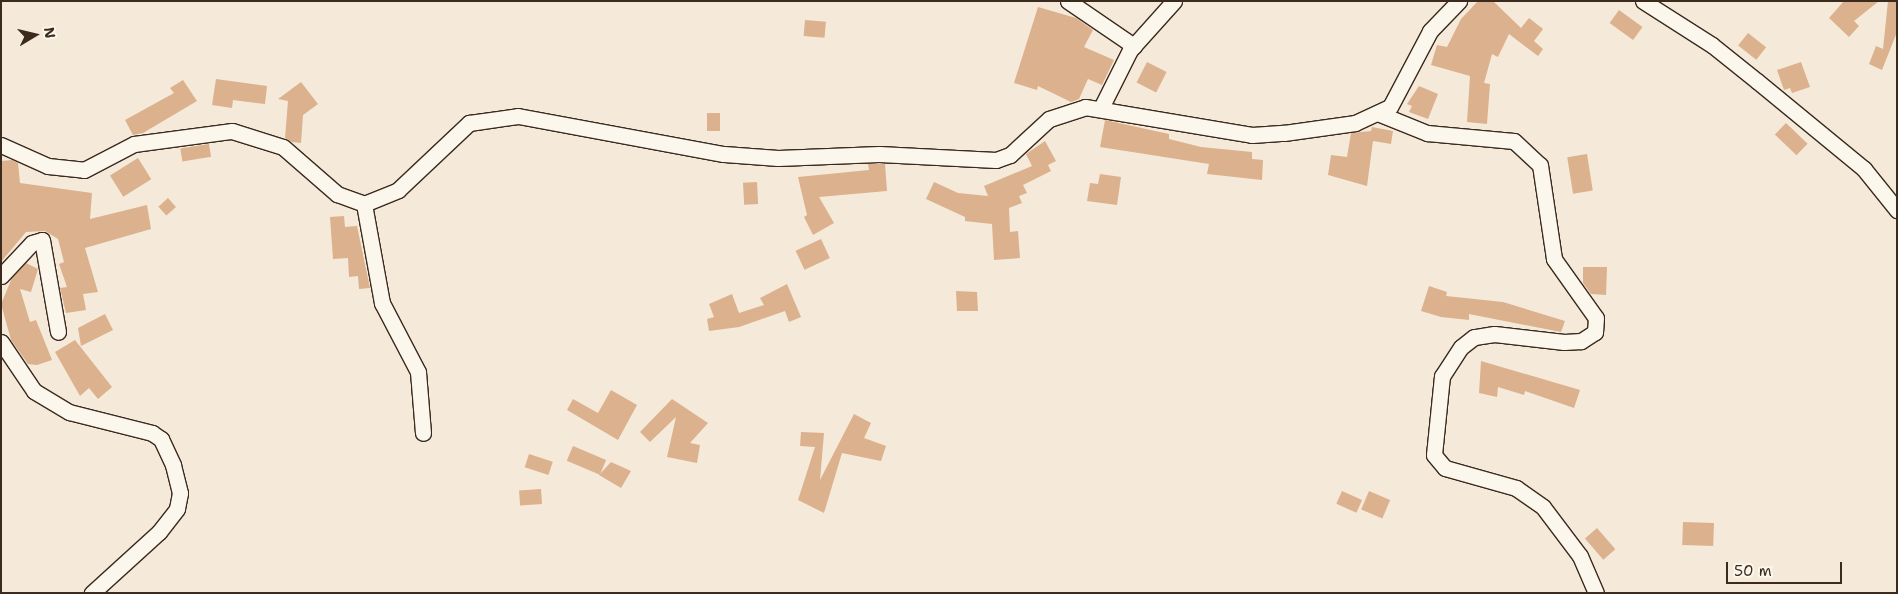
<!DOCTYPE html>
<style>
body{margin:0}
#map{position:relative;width:1898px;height:594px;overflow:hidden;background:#f5e9d9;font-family:"Shantell Sans",sans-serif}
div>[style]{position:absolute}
.building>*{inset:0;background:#dcb18d;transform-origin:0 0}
.roads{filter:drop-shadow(1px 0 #3b2a1e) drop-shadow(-1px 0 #3b2a1e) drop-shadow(0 1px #3b2a1e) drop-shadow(0 -1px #3b2a1e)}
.minor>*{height:15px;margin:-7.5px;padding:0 7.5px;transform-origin:7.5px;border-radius:7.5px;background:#fbf7ec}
span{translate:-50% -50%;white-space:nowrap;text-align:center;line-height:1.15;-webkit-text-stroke:4px #fbf7ec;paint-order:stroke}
.frame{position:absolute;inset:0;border:2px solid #3b2a1e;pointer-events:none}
.north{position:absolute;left:10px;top:10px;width:50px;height:50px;-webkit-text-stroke:4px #fbf7ec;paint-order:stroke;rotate:81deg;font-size:14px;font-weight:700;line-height:20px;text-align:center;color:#3b2a1e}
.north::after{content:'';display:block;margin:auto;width:18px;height:22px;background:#3b2a1e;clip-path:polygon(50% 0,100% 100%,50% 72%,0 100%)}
.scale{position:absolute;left:1726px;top:562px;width:116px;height:22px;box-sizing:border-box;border:2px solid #3b2a1e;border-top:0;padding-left:6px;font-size:15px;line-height:18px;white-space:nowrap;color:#3b2a1e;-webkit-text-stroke:4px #fbf7ec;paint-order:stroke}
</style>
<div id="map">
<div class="building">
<div style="clip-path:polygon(1478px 1px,1493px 1px,1521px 28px,1529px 18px,1543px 29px,1534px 41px,1543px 49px,1538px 56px,1509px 34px,1498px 57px,1492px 54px,1484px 83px,1490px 84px,1487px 124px,1467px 122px,1470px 76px,1431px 65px,1437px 45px,1447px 47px,1461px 19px)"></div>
<div style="clip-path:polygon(1844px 1px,1879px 1px,1854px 21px,1859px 26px,1849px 37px,1829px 18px)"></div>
<div style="clip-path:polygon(1888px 1px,1897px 1px,1897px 32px,1882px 70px,1869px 64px,1876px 46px,1883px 49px)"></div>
<div style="clip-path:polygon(1038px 7px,1076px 18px,1093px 30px,1084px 47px,1114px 60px,1102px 85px,1088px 79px,1079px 99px,1071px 102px,1038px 86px,1037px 90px,1014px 83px)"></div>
<div style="left:1619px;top:10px;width:29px;height:16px;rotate:36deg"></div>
<div style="left:805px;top:20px;width:21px;height:16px;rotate:5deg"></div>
<div style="left:1748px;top:33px;width:23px;height:16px;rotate:38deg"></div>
<div style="left:1147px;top:62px;width:22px;height:23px;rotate:27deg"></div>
<div style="clip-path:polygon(1801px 62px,1810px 87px,1792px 93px,1790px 88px,1784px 90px,1777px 70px)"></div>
<div style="clip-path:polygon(216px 79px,267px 86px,265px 104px,233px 100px,232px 108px,212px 105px)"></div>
<div style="clip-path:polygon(183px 80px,197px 101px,143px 133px,133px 135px,125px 120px,174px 93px,170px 88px)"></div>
<div style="clip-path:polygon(301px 82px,318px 104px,303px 115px,301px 143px,292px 142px,285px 138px,288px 101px,278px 99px)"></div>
<div style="clip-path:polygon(1419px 86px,1438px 94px,1428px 119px,1409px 112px,1412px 106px,1407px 104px)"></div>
<div style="left:707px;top:113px;width:13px;height:18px"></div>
<div style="clip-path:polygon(1105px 120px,1169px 134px,1169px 139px,1201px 147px,1252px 152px,1252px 159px,1263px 160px,1262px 180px,1207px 174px,1209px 164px,1100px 147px)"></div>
<div style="left:1786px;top:123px;width:30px;height:16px;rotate:44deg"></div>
<div style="clip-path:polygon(1372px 127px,1393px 131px,1391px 144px,1373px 141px,1367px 186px,1328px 175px,1331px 155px,1347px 157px,1351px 133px,1371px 131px)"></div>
<div style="clip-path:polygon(1045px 141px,1056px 161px,1048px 165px,1051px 171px,1023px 185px,1027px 193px,1019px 196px,1022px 203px,1009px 208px,1010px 232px,1018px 231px,1020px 258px,994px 260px,992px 224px,965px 221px,965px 217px,926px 199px,934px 182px,958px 193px,988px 196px,984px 186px,1032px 166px,1026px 154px)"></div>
<div style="left:209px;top:144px;width:13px;height:29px;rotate:81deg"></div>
<div style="left:1587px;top:154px;width:37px;height:20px;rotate:81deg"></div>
<div style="left:138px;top:158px;width:25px;height:33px;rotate:58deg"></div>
<div style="clip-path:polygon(12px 160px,18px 163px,20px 183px,92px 193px,90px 219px,147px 205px,151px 229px,85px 248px,98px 292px,83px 294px,86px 310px,66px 313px,60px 288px,67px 287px,59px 264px,64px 262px,58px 239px,45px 231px,26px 232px,1px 262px,1px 161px)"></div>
<div style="clip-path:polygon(868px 164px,885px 164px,887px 191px,819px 197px,834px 223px,813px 235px,804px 217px,807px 215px,798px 177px,869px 170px)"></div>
<div style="clip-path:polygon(1100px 174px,1121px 177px,1117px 205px,1087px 201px,1090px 183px,1098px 184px)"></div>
<div style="left:757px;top:182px;width:22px;height:14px;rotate:87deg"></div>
<div style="left:168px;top:198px;width:12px;height:13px;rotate:48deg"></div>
<div style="clip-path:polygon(344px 216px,345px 227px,357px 226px,370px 288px,359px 289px,358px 276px,349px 277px,348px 258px,333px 259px,330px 217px)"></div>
<div style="left:821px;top:239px;width:21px;height:28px;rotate:65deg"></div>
<div style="clip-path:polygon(26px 263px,38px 269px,31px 292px,20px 289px,30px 322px,36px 320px,52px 360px,37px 365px,28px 364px,11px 340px,1px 304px,12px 278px)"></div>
<div style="clip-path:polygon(1583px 267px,1607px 267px,1606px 295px,1591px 294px,1583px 283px)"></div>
<div style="clip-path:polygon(787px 284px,801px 317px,789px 322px,785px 311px,739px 327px,709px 331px,707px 319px,714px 317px,709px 304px,732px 294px,739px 313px,764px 305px,760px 298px)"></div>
<div style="clip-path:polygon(1429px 286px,1447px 292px,1446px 296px,1503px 302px,1565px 321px,1561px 332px,1469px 314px,1469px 320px,1441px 317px,1421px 311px)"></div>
<div style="clip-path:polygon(956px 291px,977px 292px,978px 311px,957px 311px)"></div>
<div style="clip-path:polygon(105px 314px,113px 330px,81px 346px,78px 328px)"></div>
<div style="clip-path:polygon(75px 340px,112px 387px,98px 399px,89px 388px,80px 396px,55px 352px)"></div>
<div style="clip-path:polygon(1481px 361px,1580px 390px,1574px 408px,1525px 391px,1524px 395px,1498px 387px,1497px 397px,1479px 393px)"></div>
<div style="clip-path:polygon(611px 390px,637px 405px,618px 440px,567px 410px,573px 399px,598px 413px)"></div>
<div style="clip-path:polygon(672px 399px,708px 423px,690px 443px,700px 445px,697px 463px,667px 457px,676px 417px,650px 442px,640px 432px)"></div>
<div style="clip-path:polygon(854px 414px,871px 423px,864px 438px,886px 446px,881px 461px,842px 453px,824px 513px,798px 500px,815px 447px,800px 446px,801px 432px,824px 433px,820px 480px)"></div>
<div style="left:573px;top:446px;width:36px;height:16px;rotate:23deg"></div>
<div style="left:529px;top:454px;width:25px;height:14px;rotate:18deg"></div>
<div style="clip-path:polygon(611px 462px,631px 471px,621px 488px,599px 475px)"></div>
<div style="left:541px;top:489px;width:15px;height:22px;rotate:86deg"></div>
<div style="left:1342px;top:491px;width:22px;height:14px;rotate:24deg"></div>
<div style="left:1369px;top:491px;width:23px;height:20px;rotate:23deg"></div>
<div style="left:1683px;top:522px;width:31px;height:23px;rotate:2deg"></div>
<div style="left:1597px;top:528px;width:28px;height:16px;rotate:49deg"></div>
</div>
<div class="roads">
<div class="minor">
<div style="left:1068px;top:1px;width:80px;rotate:34.3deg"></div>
<div style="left:1643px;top:1px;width:82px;rotate:32.5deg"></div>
<div style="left:1712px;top:45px;width:58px;rotate:38.7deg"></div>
<div style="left:1757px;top:81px;width:139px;rotate:39.4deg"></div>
<div style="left:1864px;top:169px;width:53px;rotate:51.2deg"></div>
<div style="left:1102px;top:106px;width:63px;rotate:-63.4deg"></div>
<div style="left:1130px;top:50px;width:66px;rotate:-48.1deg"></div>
<div style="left:1380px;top:114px;width:51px;rotate:22deg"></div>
<div style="left:1427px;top:133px;width:87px;rotate:5.3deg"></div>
<div style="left:1514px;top:141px;width:35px;rotate:43deg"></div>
<div style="left:1540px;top:165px;width:95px;rotate:81.5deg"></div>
<div style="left:1554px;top:259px;width:72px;rotate:54.6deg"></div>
<div style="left:1596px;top:318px;width:14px;rotate:94deg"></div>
<div style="left:1595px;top:332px;width:17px;rotate:147deg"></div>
<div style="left:1581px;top:341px;width:17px;rotate:177deg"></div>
<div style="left:1564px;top:342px;width:70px;rotate:-173.5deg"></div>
<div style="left:1494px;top:334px;width:20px;rotate:171deg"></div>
<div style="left:1474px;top:337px;width:16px;rotate:142deg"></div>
<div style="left:1461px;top:347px;width:35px;rotate:123deg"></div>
<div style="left:1442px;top:376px;width:79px;rotate:95.8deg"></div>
<div style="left:1434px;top:455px;width:17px;rotate:50deg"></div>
<div style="left:1445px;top:468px;width:74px;rotate:15.7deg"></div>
<div style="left:1516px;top:488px;width:33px;rotate:35deg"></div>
<div style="left:1543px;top:507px;width:61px;rotate:52.9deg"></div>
<div style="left:1580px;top:556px;width:40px;rotate:66.6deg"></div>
<div style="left:1px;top:145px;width:51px;rotate:24.1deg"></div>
<div style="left:48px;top:166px;width:36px;rotate:6deg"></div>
<div style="left:84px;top:170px;width:56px;rotate:-27.5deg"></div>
<div style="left:134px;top:144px;width:99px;rotate:-7.6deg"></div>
<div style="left:232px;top:131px;width:53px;rotate:17.4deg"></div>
<div style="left:283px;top:147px;width:72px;rotate:41deg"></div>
<div style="left:337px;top:194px;width:29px;rotate:20deg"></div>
<div style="left:364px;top:204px;width:37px;rotate:-22deg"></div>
<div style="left:398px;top:190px;width:98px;rotate:-43.3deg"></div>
<div style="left:469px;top:123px;width:49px;rotate:-8.1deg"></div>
<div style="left:518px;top:116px;width:209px;rotate:10.5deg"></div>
<div style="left:724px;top:154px;width:54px;rotate:4.2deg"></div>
<div style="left:778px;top:158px;width:101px;rotate:-2.3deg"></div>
<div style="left:879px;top:154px;width:117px;rotate:2.9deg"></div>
<div style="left:996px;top:160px;width:15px;rotate:-20deg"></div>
<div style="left:1010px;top:155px;width:53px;rotate:-42.7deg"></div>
<div style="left:1049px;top:119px;width:38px;rotate:-18deg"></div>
<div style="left:1085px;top:107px;width:169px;rotate:9.5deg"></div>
<div style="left:1252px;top:135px;width:32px;rotate:-4deg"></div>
<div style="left:1284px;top:133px;width:72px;rotate:-8deg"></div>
<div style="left:1355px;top:123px;width:38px;rotate:-25deg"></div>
<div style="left:1390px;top:107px;width:86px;rotate:-62.2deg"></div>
<div style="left:1430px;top:31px;width:42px;rotate:-46deg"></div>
<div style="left:364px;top:204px;width:101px;rotate:79.7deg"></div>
<div style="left:382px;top:303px;width:78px;rotate:62.4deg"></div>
<div style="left:418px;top:372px;width:61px;rotate:85.3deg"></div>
<div style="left:1px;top:276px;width:45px;rotate:-46.8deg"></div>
<div style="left:32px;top:243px;width:10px;rotate:-17deg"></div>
<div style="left:42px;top:240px;width:93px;rotate:80.1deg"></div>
<div style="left:1px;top:342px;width:59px;rotate:56deg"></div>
<div style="left:34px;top:391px;width:41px;rotate:31deg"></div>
<div style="left:69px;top:412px;width:86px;rotate:14.2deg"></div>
<div style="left:152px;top:433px;width:11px;rotate:34deg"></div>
<div style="left:161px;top:439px;width:29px;rotate:65deg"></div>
<div style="left:173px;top:465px;width:29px;rotate:76deg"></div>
<div style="left:180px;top:493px;width:16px;rotate:101deg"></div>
<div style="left:177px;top:509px;width:29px;rotate:128deg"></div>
<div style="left:159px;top:532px;width:91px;rotate:137.7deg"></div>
</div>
</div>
<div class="frame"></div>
<div class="north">N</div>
<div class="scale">50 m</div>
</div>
